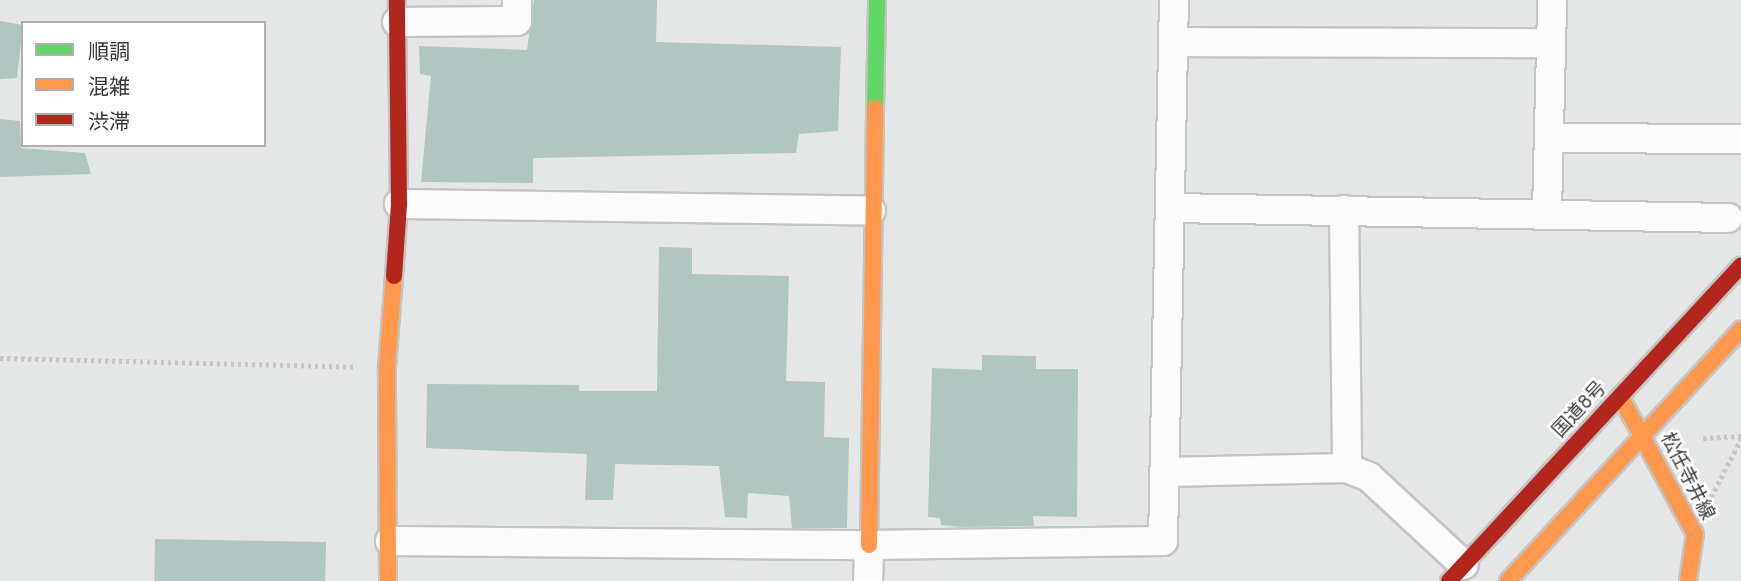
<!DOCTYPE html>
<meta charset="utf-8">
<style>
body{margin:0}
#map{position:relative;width:1741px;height:581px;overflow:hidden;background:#e5e7e6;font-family:Manrope,"Noto Sans JP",sans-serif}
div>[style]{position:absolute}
.building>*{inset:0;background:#b1c5c1;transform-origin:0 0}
.path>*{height:4.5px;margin-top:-2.25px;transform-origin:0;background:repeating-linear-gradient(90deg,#c5c5c5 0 3.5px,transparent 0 7px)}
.roads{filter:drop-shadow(2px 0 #c3c5c4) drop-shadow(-2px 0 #c3c5c4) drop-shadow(0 2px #c3c5c4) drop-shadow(0 -2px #c3c5c4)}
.street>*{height:28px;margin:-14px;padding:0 14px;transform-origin:14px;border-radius:14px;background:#fbfbfb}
.fast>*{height:16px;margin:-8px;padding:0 8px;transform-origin:8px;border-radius:8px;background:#63d668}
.slow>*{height:16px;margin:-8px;padding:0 8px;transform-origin:8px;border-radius:8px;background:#ff974d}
.jam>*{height:16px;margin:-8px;padding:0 8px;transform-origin:8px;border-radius:8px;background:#b3261e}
span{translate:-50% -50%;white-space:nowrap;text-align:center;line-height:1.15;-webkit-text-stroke:5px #fff;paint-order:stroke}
.street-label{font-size:19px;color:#363737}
.legend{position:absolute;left:21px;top:21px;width:245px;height:126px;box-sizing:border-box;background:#fff;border:2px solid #afafaf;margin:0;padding:9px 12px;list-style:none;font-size:21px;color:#363737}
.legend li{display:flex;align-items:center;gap:14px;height:35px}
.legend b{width:35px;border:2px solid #afafaf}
</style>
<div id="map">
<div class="building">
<div style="clip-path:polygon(534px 0,657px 0,656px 42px,841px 47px,838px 131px,799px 134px,796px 153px,533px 158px,533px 183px,421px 182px,431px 76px,420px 74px,419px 46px,527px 50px)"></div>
<div style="clip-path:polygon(0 21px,23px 25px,17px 78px,0 79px)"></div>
<div style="clip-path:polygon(0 119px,20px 121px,21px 148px,85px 153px,91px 174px,0 177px)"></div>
<div style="clip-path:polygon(659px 247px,692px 248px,692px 274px,789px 276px,786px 381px,825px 382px,824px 437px,849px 438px,847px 528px,792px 528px,789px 496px,748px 493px,747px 518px,725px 517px,719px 466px,615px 464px,613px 500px,585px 500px,587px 454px,426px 448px,427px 384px,579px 385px,579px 391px,657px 391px)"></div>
<div style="clip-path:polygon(982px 355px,1036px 356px,1036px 369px,1078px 369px,1077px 517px,1033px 516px,1034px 526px,963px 527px,941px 525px,940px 518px,928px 517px,932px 368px,982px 370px)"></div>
<div style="left:155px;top:539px;width:171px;height:42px;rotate:1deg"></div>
</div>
<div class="path">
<div style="left:0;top:358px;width:356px;rotate:1.4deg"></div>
<div style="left:1703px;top:438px;width:38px;rotate:-3deg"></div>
<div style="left:1711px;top:497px;width:65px;rotate:-62.7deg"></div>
</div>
<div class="roads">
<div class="street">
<div style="left:397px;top:22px;width:120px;rotate:-0.5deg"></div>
<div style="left:517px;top:21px;width:21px;rotate:-90deg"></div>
<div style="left:1174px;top:42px;width:376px;rotate:0.2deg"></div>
<div style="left:1550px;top:138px;width:191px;rotate:0.3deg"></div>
<div style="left:399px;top:204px;width:472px;rotate:0.8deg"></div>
<div style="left:1172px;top:208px;width:556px;rotate:1.03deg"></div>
<div style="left:1344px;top:210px;width:258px;rotate:89.3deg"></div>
<div style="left:1547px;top:212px;width:212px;rotate:-88.6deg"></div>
<div style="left:1166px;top:472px;width:181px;rotate:-1.3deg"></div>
<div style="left:1347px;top:468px;width:24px;rotate:22deg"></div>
<div style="left:1369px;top:477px;width:129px;rotate:42.8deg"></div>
<div style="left:390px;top:541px;width:479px;rotate:0.5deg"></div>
<div style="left:869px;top:545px;width:294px;rotate:-0.8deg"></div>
<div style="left:1163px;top:541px;width:541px;rotate:-88.84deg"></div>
<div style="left:868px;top:581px;width:36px;rotate:-88deg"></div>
</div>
<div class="fast">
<div style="left:875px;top:108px;width:108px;rotate:-88.9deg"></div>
</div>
<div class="slow">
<div style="left:1620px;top:396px;width:157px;rotate:61.5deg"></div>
<div style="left:1695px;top:534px;width:48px;rotate:98.5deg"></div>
<div style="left:869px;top:545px;width:437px;rotate:-89.2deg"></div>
<div style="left:388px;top:581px;width:214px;rotate:-90.3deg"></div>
<div style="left:387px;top:367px;width:91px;rotate:-85.6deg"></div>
<div style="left:1508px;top:581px;width:343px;rotate:-47.2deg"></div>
</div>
<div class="jam">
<div style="left:394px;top:276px;width:72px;rotate:-86deg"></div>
<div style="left:399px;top:204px;width:204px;rotate:-90.6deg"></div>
<div style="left:1449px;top:581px;width:430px;rotate:-47.2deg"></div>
</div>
</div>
<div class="street-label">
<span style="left:1579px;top:409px;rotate:-47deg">国道8号</span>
<span style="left:1688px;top:476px;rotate:63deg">松任寺井線</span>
</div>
<ul class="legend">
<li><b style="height:9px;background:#63d668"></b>順調</li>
<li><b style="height:9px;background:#ff974d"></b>混雑</li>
<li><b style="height:9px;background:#b3261e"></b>渋滞</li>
</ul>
</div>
